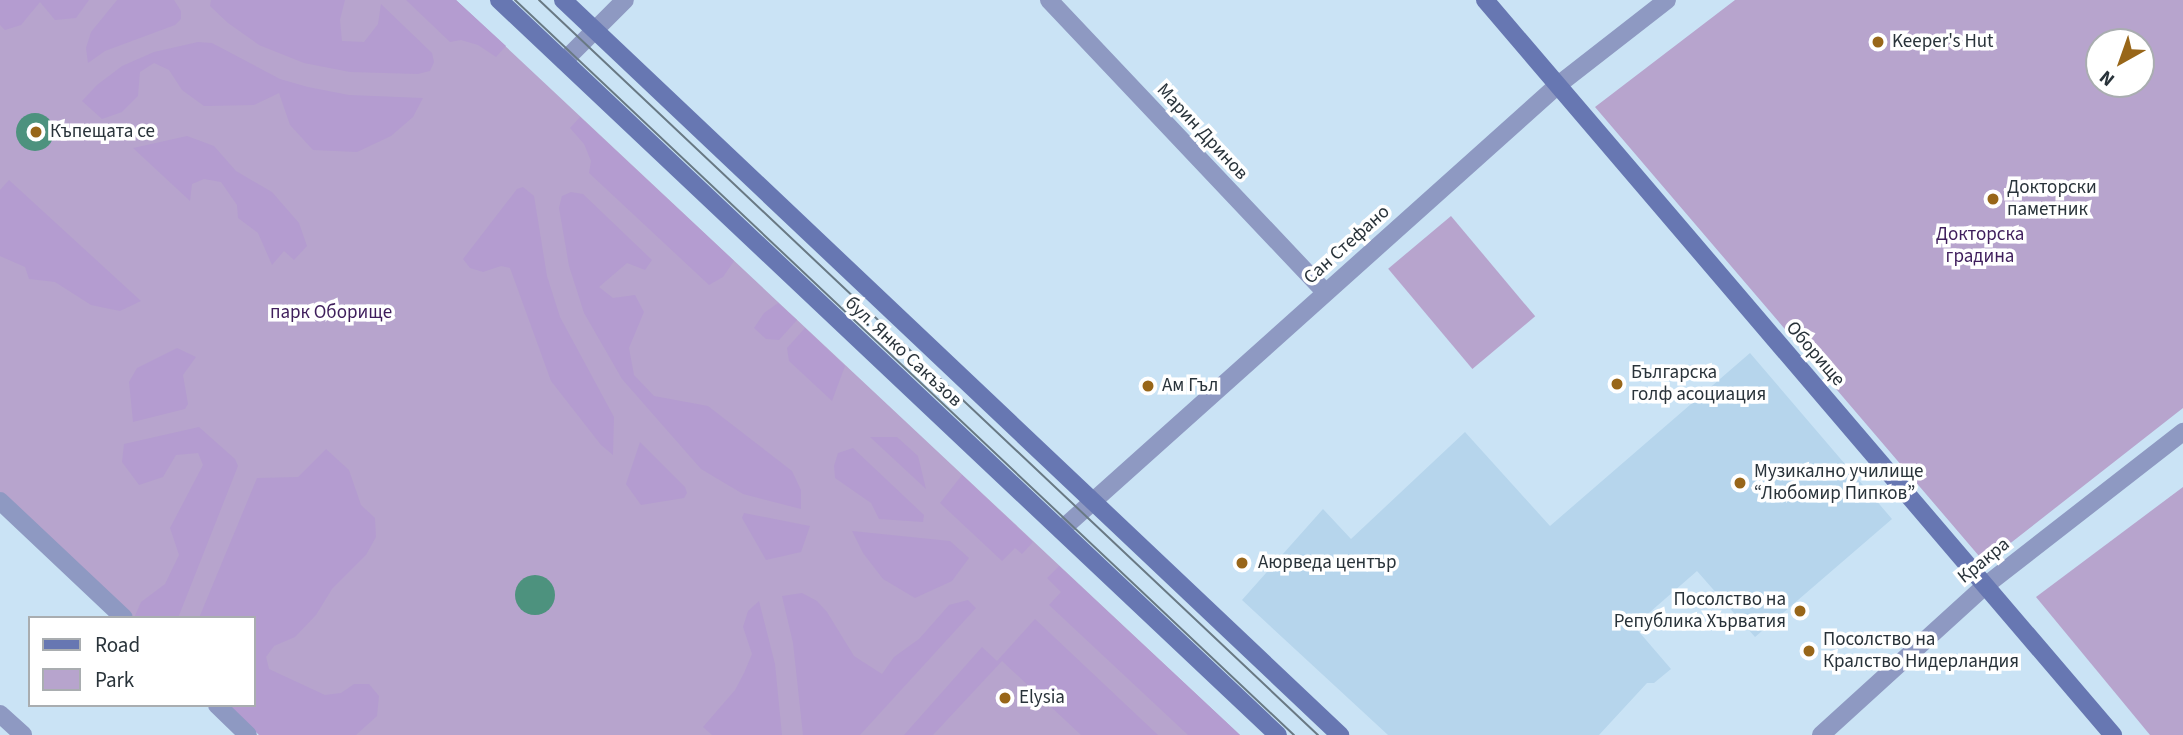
<!DOCTYPE html>
<meta charset="utf-8">
<style>
body{margin:0}
#map{position:relative;width:2183px;height:735px;overflow:hidden;background:#cae3f5;font-family:"Source Sans 3",sans-serif}
div>[style]{position:absolute}
.built>*{inset:0;background:#b6d5ec}
.green>*{inset:0;background:#b7a4cd;transform-origin:0 0}
.forest>*{inset:0;background:#b49cd0}
.water>*{inset:0;background:#4d927e}
.round{border-radius:50%}
.street>*{height:18px;margin:-9px;padding:0 9px;transform-origin:9px;border-radius:9px;background:#8e99c2}
.secondary>*{height:18px;margin:-9px;padding:0 9px;transform-origin:9px;border-radius:9px;background:#6777b2}
.tram>*{height:2px;margin:-1px;padding:0 1px;transform-origin:1px;border-radius:1px;background:#697984}
.dots>*{width:19px;height:19px;translate:-50% -50%;box-sizing:border-box;border:4px solid #fff;border-radius:50%}
span{translate:-50% -50%;white-space:nowrap;text-align:center;line-height:1.15;-webkit-text-stroke:7px #fff;paint-order:stroke}
.poi-label{font-size:19px;color:#29333a}
.left{translate:0 -50%;text-align:left}
.right{translate:-100% -50%;text-align:right}
.street-label{font-size:19px;color:#29333a}
.park-label{font-size:19px;color:#3f1e5c}
.legend{position:absolute;left:28px;top:616px;width:228px;height:91px;box-sizing:border-box;background:#fff;border:2px solid #a9adb0;margin:0;padding:9px 12px;list-style:none;font-size:21px;color:#29333a}
.legend li{display:flex;align-items:center;gap:14px;height:35px}
.legend b{width:35px;border:2px solid #a9adb0}
.north{position:absolute;left:2085px;top:28px;width:70px;height:70px;box-sizing:border-box;background:#fff;border:2px solid #a9adb0;border-radius:50%;rotate:220deg;font-size:19px;font-weight:700;line-height:28px;text-align:center;color:#29333a}
.north::after{content:'';display:block;margin:auto;width:24px;height:32px;background:#986619;clip-path:polygon(50% 0,100% 100%,50% 72%,0 100%)}
</style>
<div id="map">
<div class="built">
<div style="clip-path:polygon(1750px 353px,1892px 519px,1755px 637px,1697px 571px,1634px 626px,1671px 669px,1654px 683px,1647px 683px,1599px 735px,1388px 735px,1242px 600px,1323px 509px,1351px 539px,1465px 432px,1550px 526px)"></div>
</div>
<div class="green">
<div style="clip-path:polygon(0 0,456px 0,1240px 735px,259px 735px,254px 705px,254px 618px,134px 618px,0 492px)"></div>
<div style="clip-path:polygon(evenodd,1735px 0,2183px 0,2183px 408px,1985px 563px,1595px 107px,1735px 0,2099px 42px,2141px 42px,2141px 84px,2099px 84px,2099px 42px)"></div>
<div style="left:1451px;top:216px;width:131px;height:82px;rotate:50deg"></div>
<div style="clip-path:polygon(2183px 487px,2183px 735px,2150px 735px,2036px 597px)"></div>
</div>
<div class="forest">
<div style="clip-path:polygon(0 0,89px 0,76px 18px,55px 20px,40px 2px,21px 25px,5px 30px,0 25px)"></div>
<div style="clip-path:polygon(117px 0,174px 0,181px 11px,181px 19px,175px 25px,105px 51px,88px 63px,86px 48px,91px 32px)"></div>
<div style="clip-path:polygon(211px 0,345px 0,340px 20px,342px 41px,364px 42px,378px 24px,381px 4px,432px 53px,434px 62px,430px 71px,418px 74px,350px 72px,304px 63px,259px 45px,228px 23px,210px 6px)"></div>
<div style="clip-path:polygon(406px 0,456px 0,506px 46px,496px 57px,478px 45px,461px 40px,450px 42px)"></div>
<div style="clip-path:polygon(198px 42px,212px 43px,280px 79px,308px 87px,349px 95px,423px 98px,413px 117px,391px 136px,357px 152px,313px 150px,290px 125px,279px 93px,254px 105px,204px 106px,182px 90px,169px 70px,154px 63px,140px 72px,138px 96px,122px 112px,102px 119px,82px 101px,97px 85px,122px 66px,154px 52px)"></div>
<div style="clip-path:polygon(580px 117px,734px 261px,723px 277px,709px 285px,589px 173px,591px 161px,584px 144px,570px 128px)"></div>
<div style="clip-path:polygon(187px 136px,214px 146px,236px 171px,272px 192px,299px 223px,307px 246px,294px 260px,284px 251px,272px 265px,258px 233px,238px 218px,237px 205px,221px 182px,204px 179px,192px 184px,190px 201px,133px 148px)"></div>
<div style="clip-path:polygon(9px 180px,141px 301px,120px 311px,91px 305px,55px 282px,29px 279px,25px 267px,0 256px,0 190px)"></div>
<div style="clip-path:polygon(523px 187px,534px 196px,547px 276px,560px 317px,614px 417px,613px 455px,601px 445px,551px 381px,510px 268px,501px 266px,483px 272px,470px 268px,463px 259px,517px 189px)"></div>
<div style="clip-path:polygon(571px 192px,583px 194px,652px 260px,645px 270px,627px 263px,599px 287px,613px 298px,635px 295px,644px 312px,629px 348px,634px 375px,654px 396px,708px 406px,792px 471px,801px 490px,801px 509px,743px 494px,701px 469px,622px 379px,584px 313px,569px 266px,559px 208px,562px 196px)"></div>
<div style="clip-path:polygon(778px 303px,797px 320px,779px 340px,766px 339px,754px 328px,764px 313px)"></div>
<div style="clip-path:polygon(805px 328px,845px 366px,832px 401px,789px 361px,787px 348px)"></div>
<div style="clip-path:polygon(177px 348px,196px 357px,183px 375px,188px 404px,185px 409px,133px 422px,129px 382px,137px 368px)"></div>
<div style="clip-path:polygon(199px 427px,235px 459px,238px 466px,178px 618px,134px 618px,141px 602px,165px 584px,179px 555px,170px 528px,203px 465px,198px 453px,176px 455px,163px 477px,139px 485px,122px 462px,124px 444px)"></div>
<div style="clip-path:polygon(870px 437px,897px 437px,918px 456px,926px 489px)"></div>
<div style="clip-path:polygon(640px 442px,685px 487px,687px 493px,684px 498px,641px 505px,626px 484px)"></div>
<div style="clip-path:polygon(853px 448px,924px 515px,923px 522px,879px 519px,871px 503px,835px 478px,834px 466px,838px 453px)"></div>
<div style="clip-path:polygon(326px 449px,349px 470px,361px 505px,375px 518px,376px 537px,366px 555px,332px 589px,316px 615px,295px 637px,274px 646px,266px 657px,269px 669px,325px 695px,341px 693px,354px 684px,369px 684px,379px 696px,377px 716px,356px 735px,259px 735px,227px 705px,254px 705px,254px 618px,199px 618px,257px 478px,298px 477px)"></div>
<div style="clip-path:polygon(962px 475px,1033px 542px,1022px 554px,1015px 548px,1002px 561px,940px 503px)"></div>
<div style="clip-path:polygon(744px 513px,810px 526px,801px 552px,766px 560px,742px 518px)"></div>
<div style="clip-path:polygon(852px 531px,950px 541px,969px 558px,952px 581px,915px 598px,883px 579px,863px 553px)"></div>
<div style="clip-path:polygon(1059px 566px,1240px 735px,1188px 735px,1049px 605px,1061px 592px,1047px 578px)"></div>
<div style="clip-path:polygon(802px 593px,817px 601px,827px 612px,854px 656px,882px 674px,894px 657px,919px 639px,949px 605px,968px 600px,976px 608px,860px 735px,803px 735px,793px 643px,782px 596px)"></div>
<div style="clip-path:polygon(759px 601px,775px 664px,782px 735px,712px 735px,703px 727px,735px 690px,744px 673px,752px 654px,743px 627px,748px 611px)"></div>
<div style="clip-path:polygon(1035px 619px,1158px 735px,1081px 735px,1002px 661px,933px 735px,904px 735px,982px 647px,997px 661px)"></div>
</div>
<div class="water">
<div class="round" style="left:16px;top:113px;width:38px;height:38px"></div>
<div class="round" style="left:515px;top:575px;width:40px;height:40px"></div>
</div>
<div class="street">
<div style="left:1049px;top:0;width:402px;rotate:46.6deg"></div>
<div style="left:564px;top:61px;width:86px;rotate:-45deg"></div>
<div style="left:0;top:501px;width:170px;rotate:43.3deg"></div>
<div style="left:1061px;top:530px;width:667px;rotate:-41.84deg"></div>
<div style="left:1558px;top:85px;width:138px;rotate:-37.9deg"></div>
<div style="left:217px;top:705px;width:43px;rotate:44.1deg"></div>
<div style="left:0;top:714px;width:31px;rotate:42deg"></div>
<div style="left:1821px;top:735px;width:222px;rotate:-42.3deg"></div>
<div style="left:1985px;top:586px;width:251px;rotate:-37.9deg"></div>
</div>
<div class="secondary">
<div style="left:499px;top:0;width:1071px;rotate:43.34deg"></div>
<div style="left:563px;top:0;width:1070px;rotate:43.41deg"></div>
<div style="left:1485px;top:0;width:967px;rotate:49.49deg"></div>
</div>
<div class="tram">
<div style="left:515px;top:0;width:1071px;rotate:43.34deg"></div>
<div style="left:539px;top:0;width:1071px;rotate:43.34deg"></div>
</div>
<div class="dots">
<div style="left:1878px;top:42px;background:#986619"></div>
<div style="left:36px;top:132px;background:#986619"></div>
<div style="left:1993px;top:199px;background:#986619"></div>
<div style="left:1617px;top:384px;background:#986619"></div>
<div style="left:1148px;top:386px;background:#986619"></div>
<div style="left:1740px;top:483px;background:#986619"></div>
<div style="left:1242px;top:563px;background:#986619"></div>
<div style="left:1800px;top:611px;background:#986619"></div>
<div style="left:1809px;top:651px;background:#986619"></div>
<div style="left:1005px;top:698px;background:#986619"></div>
</div>
<div class="poi-label">
<span class="left" style="left:1892px;top:42px">Keeper's Hut</span>
<span class="left" style="left:50px;top:132px">Къпещата се</span>
<span class="left" style="left:2007px;top:199px">Докторски<br>паметник</span>
<span class="left" style="left:1631px;top:384px">Българска<br>голф асоциация</span>
<span class="left" style="left:1162px;top:386px">Ам Гъл</span>
<span class="left" style="left:1754px;top:483px">Музикално училище<br>“Любомир Пипков”</span>
<span class="left" style="left:1258px;top:563px">Аюрведа център</span>
<span class="right" style="left:1786px;top:611px">Посолство на<br>Република Хърватия</span>
<span class="left" style="left:1823px;top:651px">Посолство на<br>Кралство Нидерландия</span>
<span class="left" style="left:1019px;top:698px">Elysia</span>
</div>
<div class="street-label">
<span style="left:1202px;top:132px;rotate:47deg">Марин Дринов</span>
<span style="left:1347px;top:245px;rotate:-42deg">Сан Стефано</span>
<span style="left:903px;top:352px;rotate:43deg">бул. Янко Сакъзов</span>
<span style="left:1815px;top:354px;rotate:49deg">Оборище</span>
<span style="left:1984px;top:561px;rotate:-39deg">Кракра</span>
</div>
<div class="park-label">
<span style="left:1980px;top:246px">Докторска<br>градина</span>
<span style="left:331px;top:313px">парк Оборище</span>
</div>
<ul class="legend">
<li><b style="height:9px;background:#6777b2"></b>Road</li>
<li><b style="height:19px;background:#b7a4cd"></b>Park</li>
</ul>
<div class="north">N</div>
</div>
